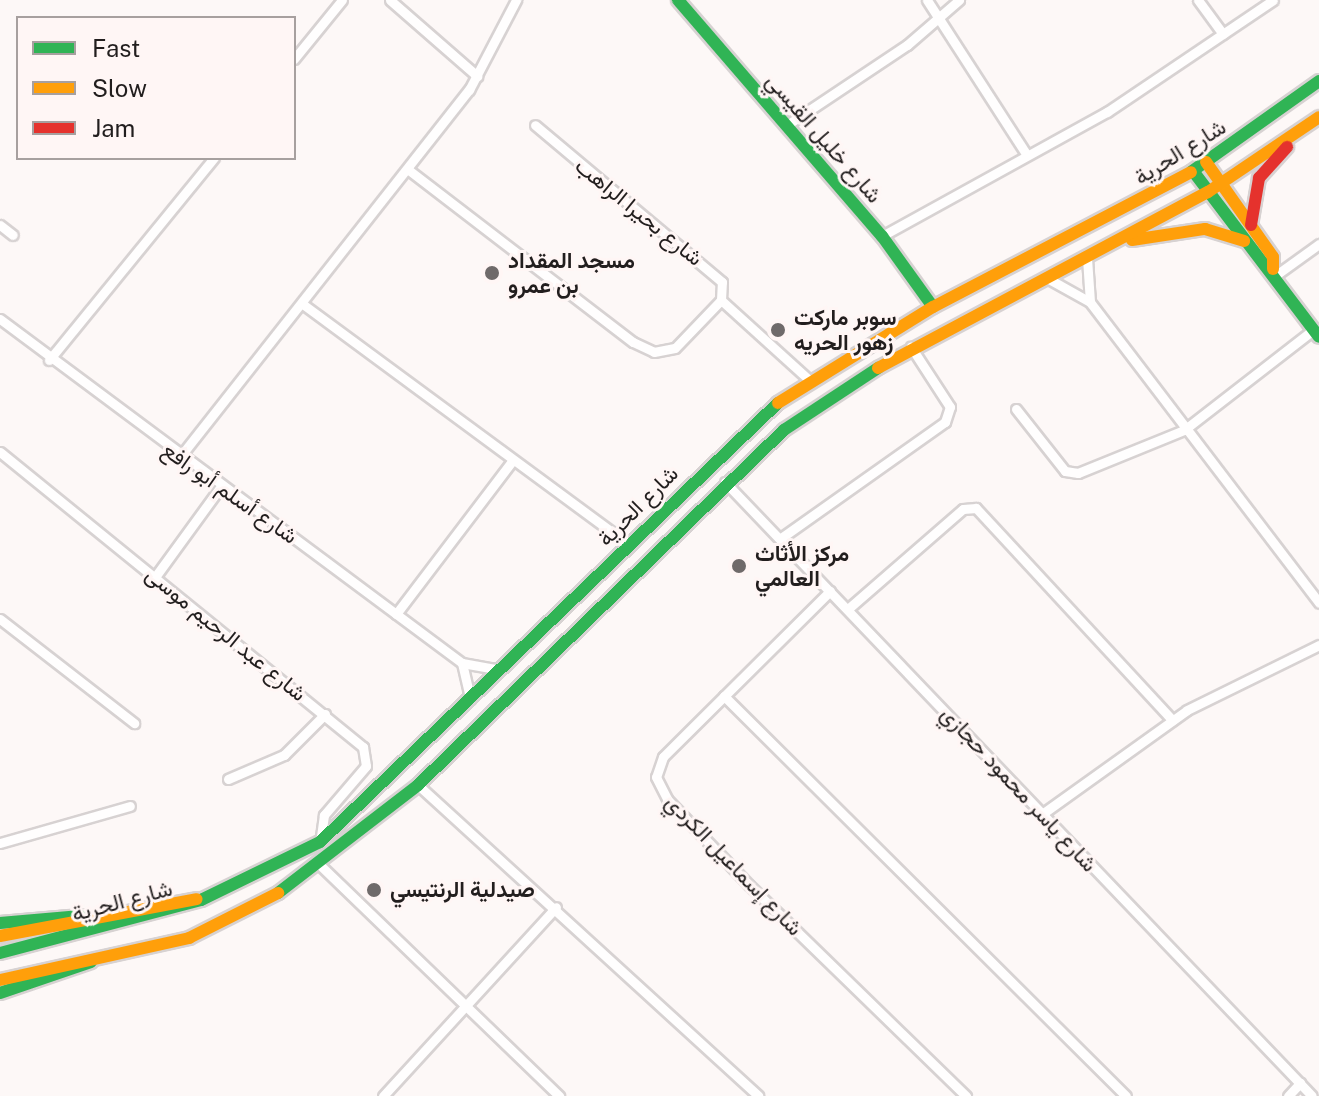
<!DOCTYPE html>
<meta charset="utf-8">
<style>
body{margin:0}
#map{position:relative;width:1319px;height:1096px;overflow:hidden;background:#fdf8f7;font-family:"Public Sans",Vazirmatn,sans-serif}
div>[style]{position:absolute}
.roads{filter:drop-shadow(2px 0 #d7d2d2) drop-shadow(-2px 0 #d7d2d2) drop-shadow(0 2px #d7d2d2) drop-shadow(0 -2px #d7d2d2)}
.street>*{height:9px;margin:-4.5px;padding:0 4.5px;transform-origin:4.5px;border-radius:4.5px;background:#fffefe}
.fast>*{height:12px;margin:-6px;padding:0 6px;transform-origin:6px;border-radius:6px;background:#30b455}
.slow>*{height:12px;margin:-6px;padding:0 6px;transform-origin:6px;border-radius:6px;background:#ff9f0a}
.jam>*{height:12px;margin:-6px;padding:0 6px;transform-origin:6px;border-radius:6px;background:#e5322d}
.dots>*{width:22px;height:22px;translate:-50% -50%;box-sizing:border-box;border:4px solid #fff6f5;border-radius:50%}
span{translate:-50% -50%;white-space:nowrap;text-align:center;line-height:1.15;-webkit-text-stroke:6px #fff6f5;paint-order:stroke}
.street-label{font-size:22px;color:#221e1e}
.poi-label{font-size:22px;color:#221e1e;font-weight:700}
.left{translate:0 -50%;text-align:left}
.legend{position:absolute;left:16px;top:16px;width:280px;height:144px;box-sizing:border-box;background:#fff6f5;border:2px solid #a7a09f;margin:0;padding:10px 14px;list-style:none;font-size:24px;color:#221e1e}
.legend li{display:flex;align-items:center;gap:16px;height:40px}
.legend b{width:40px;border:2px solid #a7a09f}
</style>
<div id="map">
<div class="roads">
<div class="street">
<div style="left:390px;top:0;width:116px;rotate:41.1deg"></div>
<div style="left:927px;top:0;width:184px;rotate:57.2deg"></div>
<div style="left:1198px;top:0;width:42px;rotate:53.7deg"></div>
<div style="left:294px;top:59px;width:76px;rotate:-50.9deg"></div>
<div style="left:787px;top:125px;width:144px;rotate:-33.7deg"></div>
<div style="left:907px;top:45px;width:69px;rotate:-40.9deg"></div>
<div style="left:410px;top:171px;width:281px;rotate:37.5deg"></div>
<div style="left:633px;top:342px;width:23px;rotate:25deg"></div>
<div style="left:654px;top:352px;width:21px;rotate:-11deg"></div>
<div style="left:675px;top:348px;width:66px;rotate:-46.2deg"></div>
<div style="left:721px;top:300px;width:18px;rotate:-87deg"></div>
<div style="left:722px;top:282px;width:244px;rotate:-140deg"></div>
<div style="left:0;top:225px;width:16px;rotate:38deg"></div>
<div style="left:882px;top:236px;width:257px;rotate:-28.9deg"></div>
<div style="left:1107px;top:112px;width:200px;rotate:-34deg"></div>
<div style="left:1087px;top:258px;width:44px;rotate:86.1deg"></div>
<div style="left:1276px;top:275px;width:53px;rotate:-35.8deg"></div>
<div style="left:1047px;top:278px;width:49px;rotate:29.2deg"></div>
<div style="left:1090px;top:302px;width:378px;rotate:52.7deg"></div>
<div style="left:721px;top:300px;width:118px;rotate:42.2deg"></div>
<div style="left:304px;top:305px;width:403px;rotate:36.4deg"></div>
<div style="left:0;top:319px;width:576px;rotate:36.67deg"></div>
<div style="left:462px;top:663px;width:35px;rotate:10deg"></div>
<div style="left:49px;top:360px;width:261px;rotate:-50.8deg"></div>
<div style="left:1016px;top:409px;width:79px;rotate:51.7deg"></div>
<div style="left:1065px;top:471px;width:13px;rotate:9deg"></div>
<div style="left:1078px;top:473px;width:114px;rotate:-22.1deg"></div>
<div style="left:1184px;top:430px;width:163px;rotate:-37.8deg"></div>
<div style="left:0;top:452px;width:468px;rotate:39.1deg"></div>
<div style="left:363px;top:747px;width:19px;rotate:81deg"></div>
<div style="left:366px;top:766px;width:65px;rotate:130.6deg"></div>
<div style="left:324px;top:815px;width:27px;rotate:98deg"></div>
<div style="left:179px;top:458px;width:469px;rotate:-51.8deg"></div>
<div style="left:469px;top:90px;width:102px;rotate:-62.4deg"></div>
<div style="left:725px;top:482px;width:849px;rotate:46.29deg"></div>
<div style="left:781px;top:538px;width:201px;rotate:-35.3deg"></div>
<div style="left:945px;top:422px;width:16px;rotate:-72deg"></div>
<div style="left:950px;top:407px;width:72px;rotate:-123deg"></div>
<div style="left:155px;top:577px;width:109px;rotate:-54deg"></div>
<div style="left:830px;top:591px;width:235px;rotate:135.2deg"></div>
<div style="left:663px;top:757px;width:21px;rotate:109deg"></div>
<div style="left:656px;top:777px;width:25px;rotate:63deg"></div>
<div style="left:667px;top:799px;width:119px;rotate:46.4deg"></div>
<div style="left:749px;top:885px;width:303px;rotate:44.2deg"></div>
<div style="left:849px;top:608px;width:151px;rotate:-41deg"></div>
<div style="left:963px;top:509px;width:13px;rotate:-4deg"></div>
<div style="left:976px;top:508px;width:289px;rotate:47.2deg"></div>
<div style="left:396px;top:614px;width:193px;rotate:-52.8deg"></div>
<div style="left:0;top:619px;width:170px;rotate:37.8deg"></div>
<div style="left:462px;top:663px;width:37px;rotate:77deg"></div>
<div style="left:724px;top:696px;width:567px;rotate:44.86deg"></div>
<div style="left:228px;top:779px;width:61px;rotate:-23.2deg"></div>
<div style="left:284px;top:755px;width:58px;rotate:-45deg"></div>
<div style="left:418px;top:785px;width:461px;rotate:42.4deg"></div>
<div style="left:1042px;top:814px;width:178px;rotate:-35.6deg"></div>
<div style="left:1187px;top:710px;width:147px;rotate:-26.2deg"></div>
<div style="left:0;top:843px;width:135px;rotate:-15.9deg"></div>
<div style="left:322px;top:867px;width:330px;rotate:44deg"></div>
<div style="left:383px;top:1096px;width:256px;rotate:-47.5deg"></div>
<div style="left:1288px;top:1096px;width:18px;rotate:-47deg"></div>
</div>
<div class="fast">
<div style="left:678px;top:0;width:312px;rotate:49.2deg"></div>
<div style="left:882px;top:236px;width:87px;rotate:54.3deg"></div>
<div style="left:1193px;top:171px;width:208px;rotate:52.8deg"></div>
<div style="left:1191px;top:172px;width:157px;rotate:-35.4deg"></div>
<div style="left:278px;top:893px;width:177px;rotate:-37.6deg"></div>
<div style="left:418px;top:785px;width:510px;rotate:-44.13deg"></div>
<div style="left:784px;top:430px;width:113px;rotate:-33.4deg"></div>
<div style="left:0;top:923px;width:81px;rotate:-4.9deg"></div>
<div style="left:0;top:953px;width:208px;rotate:-14.8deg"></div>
<div style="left:201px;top:900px;width:132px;rotate:-26deg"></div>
<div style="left:320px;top:842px;width:634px;rotate:-43.79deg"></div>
<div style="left:0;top:993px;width:96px;rotate:-18.8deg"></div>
</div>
<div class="slow">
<div style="left:1206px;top:162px;width:116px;rotate:54.8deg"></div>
<div style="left:1273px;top:257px;width:12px;rotate:90deg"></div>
<div style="left:1132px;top:240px;width:74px;rotate:-8.6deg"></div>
<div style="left:1205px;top:229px;width:41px;rotate:17.1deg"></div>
<div style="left:878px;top:368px;width:374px;rotate:-28.1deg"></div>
<div style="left:1208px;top:192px;width:134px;rotate:-34deg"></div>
<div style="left:778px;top:403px;width:182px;rotate:-31.8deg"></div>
<div style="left:933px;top:307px;width:291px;rotate:-27.6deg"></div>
<div style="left:0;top:936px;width:200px;rotate:-10.6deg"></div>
<div style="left:0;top:980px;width:194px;rotate:-12.5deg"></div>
<div style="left:189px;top:938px;width:100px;rotate:-26.8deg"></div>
</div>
<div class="jam">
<div style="left:1251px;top:225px;width:48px;rotate:-80.3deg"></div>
<div style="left:1259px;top:178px;width:42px;rotate:-47.9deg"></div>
</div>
</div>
<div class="dots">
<div style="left:492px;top:273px;background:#6f6a6a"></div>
<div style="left:778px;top:330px;background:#6f6a6a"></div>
<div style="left:739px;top:566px;background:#6f6a6a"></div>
<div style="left:374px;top:890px;background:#6f6a6a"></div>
</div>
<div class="street-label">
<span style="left:824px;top:138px;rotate:49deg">شارع خليل القيسي</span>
<span style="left:1180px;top:152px;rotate:-32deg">شارع الحرية</span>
<span style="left:639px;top:212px;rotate:39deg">شارع بحيرا الراهب</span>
<span style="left:230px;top:493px;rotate:35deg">شارع أسلم أبو رافع</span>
<span style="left:638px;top:506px;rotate:-45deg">شارع الحرية</span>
<span style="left:226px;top:634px;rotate:39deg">شارع عبد الرحيم موسى</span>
<span style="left:1019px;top:789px;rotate:47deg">شارع ياسر محمود حجازي</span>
<span style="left:734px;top:865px;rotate:46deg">شارع إسماعيل الكردي</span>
<span style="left:122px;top:901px;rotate:-15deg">شارع الحرية</span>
</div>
<div class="poi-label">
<span class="left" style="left:508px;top:273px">مسجد المقداد<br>بن عمرو</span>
<span class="left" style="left:794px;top:330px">سوبر ماركت<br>زهور الحريه</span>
<span class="left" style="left:755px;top:566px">مركز الأثاث<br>العالمي</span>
<span class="left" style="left:390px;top:890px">صيدلية الرنتيسي</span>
</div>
<ul class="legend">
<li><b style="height:10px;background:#30b455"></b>Fast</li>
<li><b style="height:10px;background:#ff9f0a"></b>Slow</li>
<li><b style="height:10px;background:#e5322d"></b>Jam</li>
</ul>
</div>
